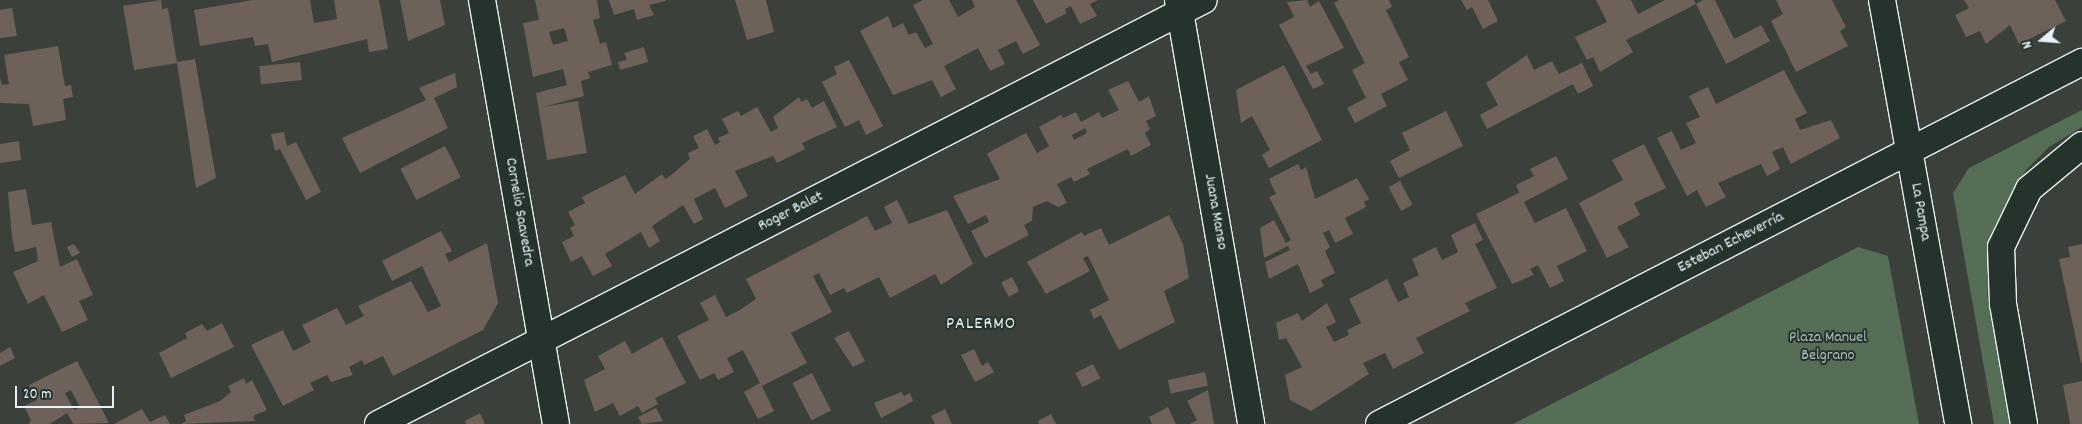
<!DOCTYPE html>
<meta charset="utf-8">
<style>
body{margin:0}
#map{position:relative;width:2082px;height:424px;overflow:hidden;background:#3b413a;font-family:Dekko,sans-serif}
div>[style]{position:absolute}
.green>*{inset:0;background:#556e55}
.building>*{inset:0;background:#6d615a;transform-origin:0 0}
.roads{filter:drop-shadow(1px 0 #e8f1f8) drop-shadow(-1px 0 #e8f1f8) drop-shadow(0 1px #e8f1f8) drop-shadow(0 -1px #e8f1f8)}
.street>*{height:26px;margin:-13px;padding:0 13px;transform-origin:13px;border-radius:13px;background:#26332d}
span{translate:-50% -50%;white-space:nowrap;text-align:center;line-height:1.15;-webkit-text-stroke:4px #26332d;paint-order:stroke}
.street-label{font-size:16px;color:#e8f1f8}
.park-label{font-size:16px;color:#adbdb7}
.neighbourhood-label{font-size:18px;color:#e8f1f8;letter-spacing:1px}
.north{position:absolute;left:2017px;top:15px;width:50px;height:50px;-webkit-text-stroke:4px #26332d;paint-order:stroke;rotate:252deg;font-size:14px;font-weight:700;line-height:20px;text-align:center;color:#e8f1f8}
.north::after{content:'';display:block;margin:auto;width:18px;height:22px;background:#e8f1f8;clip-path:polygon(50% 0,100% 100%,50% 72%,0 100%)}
.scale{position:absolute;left:15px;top:386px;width:99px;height:22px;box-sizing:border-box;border:2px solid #e8f1f8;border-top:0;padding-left:6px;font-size:15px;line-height:18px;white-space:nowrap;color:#e8f1f8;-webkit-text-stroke:4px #26332d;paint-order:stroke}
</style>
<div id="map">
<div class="green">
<div style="clip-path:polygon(2082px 110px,2082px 127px,2049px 147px,2026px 170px,1994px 228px,1987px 294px,2010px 424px,1994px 424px,1953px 193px,1969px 168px)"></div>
<div style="clip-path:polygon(1858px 247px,1888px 256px,1919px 424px,1513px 424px)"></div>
</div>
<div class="building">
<div style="clip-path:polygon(161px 0,162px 9px,168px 8px,177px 62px,195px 59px,216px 178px,196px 188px,177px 63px,134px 70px,123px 6px)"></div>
<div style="clip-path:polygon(253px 0,310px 0,314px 23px,337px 19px,334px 0,379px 0,388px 49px,369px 52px,367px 39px,272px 62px,268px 44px,255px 46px,253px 37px,200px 46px,194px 10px)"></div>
<div style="clip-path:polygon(400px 0,440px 0,445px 25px,408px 41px)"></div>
<div style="clip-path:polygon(evenodd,535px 0,597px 0,600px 18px,593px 20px,600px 44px,606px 42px,612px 65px,588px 72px,590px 78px,581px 81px,584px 96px,543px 107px,578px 101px,587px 153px,547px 160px,536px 93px,567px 85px,563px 69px,533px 77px,523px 23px,539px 20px,535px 0,564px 28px,568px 41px,553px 45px,549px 32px,564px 28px)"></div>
<div style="clip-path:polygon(609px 0,666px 0,666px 1px,649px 5px,654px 15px,637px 20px,634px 9px,614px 15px)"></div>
<div style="clip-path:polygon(735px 0,766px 0,774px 32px,747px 40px)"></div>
<div style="clip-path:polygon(923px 0,949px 0,958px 17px,975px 7px,972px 0,1016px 0,1040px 45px,1023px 54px,1016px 41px,998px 50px,1005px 64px,990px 71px,978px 48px,944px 66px,956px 89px,941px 97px,932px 80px,893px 95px,860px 31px,888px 16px,893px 28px,903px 23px,909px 35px,916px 32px,925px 48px,933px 44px,913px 5px)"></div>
<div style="clip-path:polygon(1033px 0,1098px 0,1090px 4px,1097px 16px,1080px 24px,1071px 6px,1065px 9px,1067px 13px,1046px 24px)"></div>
<div style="clip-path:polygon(1307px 0,1310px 7px,1319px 1px,1344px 48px,1306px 66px,1311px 74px,1317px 71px,1324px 84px,1313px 89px,1279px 25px,1294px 17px,1287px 2px)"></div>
<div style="clip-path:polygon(1339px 0,1389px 0,1392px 7px,1386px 10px,1409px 57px,1399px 62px,1408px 80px,1381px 94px,1387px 106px,1355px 123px,1347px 108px,1366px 98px,1352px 70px,1365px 63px,1334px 3px)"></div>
<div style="clip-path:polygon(1461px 0,1488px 0,1498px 21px,1483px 29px,1472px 7px,1467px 10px)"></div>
<div style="clip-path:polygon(1596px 0,1631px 0,1638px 14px,1665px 0,1694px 0,1696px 4px,1626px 40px,1633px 52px,1600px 72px,1593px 57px,1587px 60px,1575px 37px,1607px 22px)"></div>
<div style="clip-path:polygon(1703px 0,1715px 0,1734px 39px,1761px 25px,1770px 41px,1726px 64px,1696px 4px)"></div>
<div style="clip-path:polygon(1776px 0,1832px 0,1846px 27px,1840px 31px,1848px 46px,1796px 72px,1771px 21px,1783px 14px)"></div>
<div style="clip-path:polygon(1964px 0,2055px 0,2066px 21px,2019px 44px,2010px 25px,1986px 44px,1980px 31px,1966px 37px,1955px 15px,1969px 8px)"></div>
<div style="clip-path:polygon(12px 8px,17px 36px,0 38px,0 10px)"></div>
<div style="clip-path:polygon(58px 46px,65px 86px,71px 85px,73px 97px,63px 99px,66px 120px,33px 126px,29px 104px,0 103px,0 78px,2px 85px,9px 84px,4px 55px)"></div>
<div style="clip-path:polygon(644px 47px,648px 62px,620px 70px,618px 62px,627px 60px,624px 53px)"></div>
<div style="clip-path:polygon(1527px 55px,1534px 70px,1552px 61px,1559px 74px,1582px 63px,1593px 86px,1578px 94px,1573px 84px,1487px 129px,1480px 115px,1498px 105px,1486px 83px)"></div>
<div style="clip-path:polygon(849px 60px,883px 126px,866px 135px,859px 120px,845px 127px,822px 82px,837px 74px,834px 67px)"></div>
<div style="left:300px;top:62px;width:18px;height:41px;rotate:84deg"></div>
<div style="clip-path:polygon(1284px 65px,1322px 140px,1269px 168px,1262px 155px,1270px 150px,1252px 116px,1241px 123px,1236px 90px)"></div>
<div style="clip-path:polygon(1784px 70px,1807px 113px,1795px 119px,1800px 130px,1831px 120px,1840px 138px,1791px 164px,1783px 147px,1772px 152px,1780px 169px,1767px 176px,1761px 164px,1718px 183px,1726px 197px,1706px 207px,1697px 190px,1687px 196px,1657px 138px,1672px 131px,1681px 150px,1696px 143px,1686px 123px,1700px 117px,1689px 96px,1708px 87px,1716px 104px)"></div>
<div style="clip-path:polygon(455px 73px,457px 87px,434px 98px,448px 128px,360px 173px,342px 138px,426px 100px,419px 88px)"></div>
<div style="clip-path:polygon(evenodd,1128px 81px,1139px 102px,1149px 96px,1156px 116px,1146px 121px,1150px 129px,1145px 133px,1151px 145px,1131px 156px,1128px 149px,1087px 169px,1090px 174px,1074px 182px,1071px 177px,1057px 184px,1067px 203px,1058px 207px,1047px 201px,1033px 207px,1032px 221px,1024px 225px,1029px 235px,985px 258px,971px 231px,989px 222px,986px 215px,968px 224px,953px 196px,1000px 179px,987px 154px,997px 148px,1026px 133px,1037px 153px,1049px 146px,1039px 127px,1061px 115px,1063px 118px,1076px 112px,1081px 122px,1099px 112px,1102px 118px,1119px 110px,1108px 90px,1128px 81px,1085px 128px,1087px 133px,1074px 140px,1072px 135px,1085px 128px)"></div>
<div style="clip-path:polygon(799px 97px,801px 102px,807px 99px,812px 108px,824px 101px,837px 127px,802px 143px,805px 149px,777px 163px,773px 156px,735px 171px,748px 196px,725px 208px,715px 188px,694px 199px,703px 219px,694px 224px,683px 205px,652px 226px,660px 241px,649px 248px,641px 232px,605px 254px,612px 266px,593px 276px,582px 256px,571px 262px,562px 242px,574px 236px,570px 228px,575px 225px,568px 212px,585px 203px,582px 197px,625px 175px,635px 194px,662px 174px,665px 179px,670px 176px,690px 159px,688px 153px,699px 148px,693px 136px,707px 129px,715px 145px,720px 142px,718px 138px,729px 133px,722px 119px,738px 111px,741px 116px,757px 107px,771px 132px,778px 128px,773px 117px)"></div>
<div style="clip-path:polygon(1446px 111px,1463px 146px,1399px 178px,1390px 161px,1410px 150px,1402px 133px)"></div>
<div style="clip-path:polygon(284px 132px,287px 146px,296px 142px,321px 192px,306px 200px,280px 149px,275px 151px,271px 134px)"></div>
<div style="clip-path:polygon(19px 141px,21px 160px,0 163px,0 144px)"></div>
<div style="clip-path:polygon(1644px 144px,1666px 188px,1634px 203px,1640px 215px,1617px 227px,1629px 247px,1607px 258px,1579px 203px,1623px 180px,1612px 160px)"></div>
<div style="left:445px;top:146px;width:35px;height:50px;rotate:63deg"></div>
<div style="clip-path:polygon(1556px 156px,1568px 179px,1524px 202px,1535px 223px,1566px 208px,1587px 251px,1557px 266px,1564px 281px,1550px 288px,1538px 265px,1530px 269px,1534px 275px,1512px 284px,1476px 214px,1519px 193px,1516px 185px,1534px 176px,1530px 169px)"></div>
<div style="clip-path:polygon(1298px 164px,1301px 170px,1306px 167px,1315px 199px,1357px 178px,1369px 199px,1364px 202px,1366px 207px,1345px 218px,1353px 234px,1335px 243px,1329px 230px,1323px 233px,1330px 247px,1325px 251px,1335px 273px,1321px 280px,1324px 286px,1310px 293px,1298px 264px,1269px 279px,1265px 262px,1290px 250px,1288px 246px,1264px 258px,1260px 228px,1274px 220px,1286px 243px,1291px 240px,1269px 197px,1276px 194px,1269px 179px)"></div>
<div style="left:1400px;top:181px;width:27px;height:13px;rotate:62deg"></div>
<div style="clip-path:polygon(26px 189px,32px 225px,51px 222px,60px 267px,77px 259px,93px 295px,79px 301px,88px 320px,62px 332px,44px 295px,28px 304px,13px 272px,38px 261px,36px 247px,15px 252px,12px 237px,8px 192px)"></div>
<div style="clip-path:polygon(897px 200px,909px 224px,947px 210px,973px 264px,941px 285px,935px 274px,890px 298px,879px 277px,847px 293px,844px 288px,830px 295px,819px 273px,813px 276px,832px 312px,791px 333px,807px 363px,762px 386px,774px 411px,758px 419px,744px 392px,760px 383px,743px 350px,727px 358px,734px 372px,718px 380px,714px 373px,700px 380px,677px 336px,709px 320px,700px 303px,715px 295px,726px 317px,740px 310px,756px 299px,746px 279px,867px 216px,875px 231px,892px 223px,884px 207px)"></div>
<div style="clip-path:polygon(1169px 215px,1183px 244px,1189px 278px,1164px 291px,1175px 322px,1119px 350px,1101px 315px,1094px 319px,1090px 310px,1109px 300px,1088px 256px,1083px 258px,1090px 271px,1046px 294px,1027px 262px,1082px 232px,1084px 236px,1101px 228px,1109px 245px)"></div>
<div style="clip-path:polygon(1475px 223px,1483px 240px,1475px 244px,1497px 288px,1465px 303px,1470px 311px,1416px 338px,1424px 353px,1393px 369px,1385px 353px,1363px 363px,1369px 374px,1311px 411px,1290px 400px,1285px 375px,1302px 367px,1286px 338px,1279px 340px,1276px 323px,1298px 313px,1302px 321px,1327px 303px,1336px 322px,1326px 327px,1334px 342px,1349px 335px,1347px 330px,1361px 323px,1349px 299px,1387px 279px,1398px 302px,1409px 297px,1403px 283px,1419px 275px,1412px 259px,1436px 247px,1442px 260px,1458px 252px,1451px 235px)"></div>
<div style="clip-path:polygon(441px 231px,452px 251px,445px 254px,449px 262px,487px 243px,498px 303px,483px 330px,393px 376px,383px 356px,364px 365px,362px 360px,349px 367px,353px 375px,331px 382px,327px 375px,310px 383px,314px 390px,283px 406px,251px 345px,283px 330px,293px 351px,311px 342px,302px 325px,337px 308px,346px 325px,364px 316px,358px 306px,411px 281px,428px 312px,441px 306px,422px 266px,392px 281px,382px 261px)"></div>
<div style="clip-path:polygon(74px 244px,80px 253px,72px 257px,67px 247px)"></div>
<div style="clip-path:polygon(2082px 244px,2082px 363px,2081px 363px,2059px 259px,2070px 257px,2068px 247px)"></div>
<div style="left:1012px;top:277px;width:16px;height:12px;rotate:63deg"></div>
<div style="clip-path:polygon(222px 323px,234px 347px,171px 378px,159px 353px,187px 338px,185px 333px,202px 324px,207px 331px)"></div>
<div style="clip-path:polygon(849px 331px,865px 361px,853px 367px,834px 338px)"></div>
<div style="clip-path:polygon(662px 337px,686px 383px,655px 398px,658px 404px,642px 413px,638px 406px,620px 416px,613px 403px,595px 412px,584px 380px,605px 369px,598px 356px,625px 341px,632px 354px)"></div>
<div style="clip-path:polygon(10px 347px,15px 358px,0 366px,0 353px)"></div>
<div style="clip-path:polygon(974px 349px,982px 366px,988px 362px,994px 372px,975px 382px,961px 355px)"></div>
<div style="clip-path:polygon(evenodd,77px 361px,109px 423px,73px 424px,67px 413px,50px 424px,29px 424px,31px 420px,24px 406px,37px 400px,29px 385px,77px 361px,71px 390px,80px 407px,74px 410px,65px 393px,71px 390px)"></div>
<div style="left:1093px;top:364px;width:16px;height:20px;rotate:63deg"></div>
<div style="left:1205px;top:372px;width:14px;height:38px;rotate:78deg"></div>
<div style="left:812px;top:373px;width:42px;height:22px;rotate:63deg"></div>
<div style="clip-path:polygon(244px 378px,246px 384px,252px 380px,267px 410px,253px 416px,255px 421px,181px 424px,186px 421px,184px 415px,220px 401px,231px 392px,228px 386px)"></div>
<div style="clip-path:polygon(2082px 381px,2082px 424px,2070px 424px,2063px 385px)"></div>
<div style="clip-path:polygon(1208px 390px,1214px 424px,1190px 424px,1197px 420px,1187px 401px)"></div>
<div style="clip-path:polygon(901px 392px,904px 396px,910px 393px,913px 401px,881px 418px,874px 403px)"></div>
<div style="clip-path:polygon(1168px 407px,1176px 424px,1152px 424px,1149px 417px)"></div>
<div style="clip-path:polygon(656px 408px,663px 421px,642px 424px,638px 417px)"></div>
<div style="clip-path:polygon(142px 409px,150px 422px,165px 415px,170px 424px,114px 424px)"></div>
<div style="clip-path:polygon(945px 409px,952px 424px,935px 424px,931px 416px)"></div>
<div style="clip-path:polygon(480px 413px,485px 424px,466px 424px,465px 421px)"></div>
<div style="clip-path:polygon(1051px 414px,1056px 424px,1039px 424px,1038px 421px)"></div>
</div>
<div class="roads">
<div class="street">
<div style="left:482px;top:0;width:430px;rotate:80.1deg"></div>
<div style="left:1178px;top:0;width:430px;rotate:80.2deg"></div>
<div style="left:1882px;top:0;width:431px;rotate:79.8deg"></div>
<div style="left:378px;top:424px;width:928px;rotate:-27.17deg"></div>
<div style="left:1379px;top:424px;width:791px;rotate:-27.25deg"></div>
<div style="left:2024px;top:424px;width:122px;rotate:-99.9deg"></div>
<div style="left:2003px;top:304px;width:57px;rotate:-92deg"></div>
<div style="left:2001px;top:247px;width:64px;rotate:-64.2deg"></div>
<div style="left:2029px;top:189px;width:69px;rotate:-39.7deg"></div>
</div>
</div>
<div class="street-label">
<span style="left:519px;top:212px;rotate:80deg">Cornelio Saavedra</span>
<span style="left:791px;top:212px;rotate:-27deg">Roger Balet</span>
<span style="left:1215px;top:212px;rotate:80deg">Juana Manso</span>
<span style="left:1920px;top:212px;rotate:80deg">La Pampa</span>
<span style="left:1731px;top:243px;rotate:-27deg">Esteban Echeverría</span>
</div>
<div class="park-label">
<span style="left:1828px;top:347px">Plaza Manuel<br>Belgrano</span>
</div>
<div class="neighbourhood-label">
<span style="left:981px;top:325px">PALERMO</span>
</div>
<div class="north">N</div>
<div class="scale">20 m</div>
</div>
